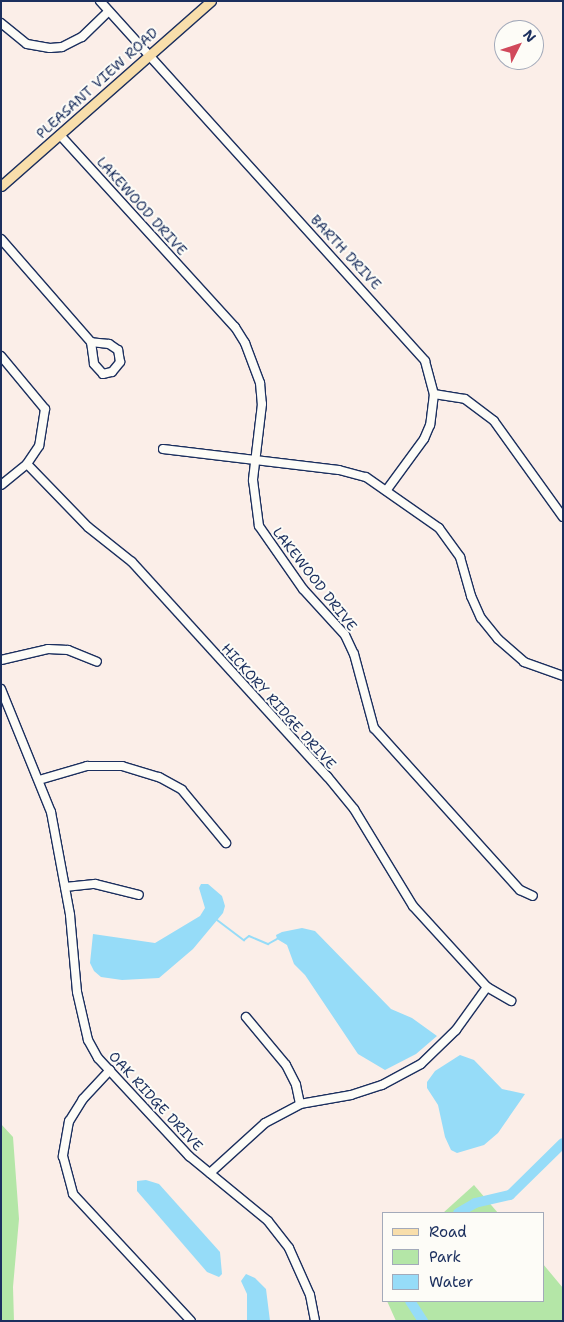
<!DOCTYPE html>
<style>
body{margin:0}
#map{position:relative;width:564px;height:1322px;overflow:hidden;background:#fbeee8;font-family:"Shantell Sans",sans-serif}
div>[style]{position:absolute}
.green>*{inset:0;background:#b4e6a7}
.water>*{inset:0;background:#96dcf8}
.stream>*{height:2px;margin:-1px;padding:0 1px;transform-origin:1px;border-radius:1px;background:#96dcf8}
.river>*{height:10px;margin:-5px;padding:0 5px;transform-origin:5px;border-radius:5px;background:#96dcf8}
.roads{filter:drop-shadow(1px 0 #1b2f5e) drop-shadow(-1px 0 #1b2f5e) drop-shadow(0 1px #1b2f5e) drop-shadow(0 -1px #1b2f5e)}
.minor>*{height:8px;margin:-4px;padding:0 4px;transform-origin:4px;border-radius:4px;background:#fdfcf7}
.major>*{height:9px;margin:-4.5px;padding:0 4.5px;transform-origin:4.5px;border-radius:4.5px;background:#f8deab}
span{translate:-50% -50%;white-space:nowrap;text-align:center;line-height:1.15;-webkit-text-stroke:4px #fdfcf7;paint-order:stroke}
.street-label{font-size:14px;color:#1b2f5e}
.frame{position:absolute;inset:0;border:2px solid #1b2f5e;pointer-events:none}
.legend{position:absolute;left:382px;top:1212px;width:162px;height:90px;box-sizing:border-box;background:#fdfcf7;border:1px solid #a3aaba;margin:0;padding:6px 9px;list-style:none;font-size:15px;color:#1b2f5e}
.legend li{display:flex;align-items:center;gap:10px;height:25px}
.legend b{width:25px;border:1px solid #a3aaba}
.north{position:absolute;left:494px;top:20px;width:50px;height:50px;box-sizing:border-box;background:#fdfcf7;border:1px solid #a3aaba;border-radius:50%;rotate:49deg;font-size:14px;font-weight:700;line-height:20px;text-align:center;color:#1b2f5e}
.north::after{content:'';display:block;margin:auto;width:18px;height:22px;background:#d1495b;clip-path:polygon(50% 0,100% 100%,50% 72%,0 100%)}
</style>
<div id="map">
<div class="green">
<div style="clip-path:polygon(1px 1124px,13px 1137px,19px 1219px,13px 1287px,14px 1321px,1px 1321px)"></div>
<div style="clip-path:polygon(474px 1185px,498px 1213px,443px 1213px)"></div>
<div style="clip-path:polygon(543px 1264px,563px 1288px,563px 1321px,396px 1321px,387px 1301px,543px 1301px)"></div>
</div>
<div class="water">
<div style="clip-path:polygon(201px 884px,208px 884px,222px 896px,225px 906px,223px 913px,193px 949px,159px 978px,122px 980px,101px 977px,94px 971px,90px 963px,93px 934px,155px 943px,200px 916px,205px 908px,199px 888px)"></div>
<div style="clip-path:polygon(302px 928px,315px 931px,391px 1009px,412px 1018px,437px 1036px,416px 1054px,385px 1070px,358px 1054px,305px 975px,294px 964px,287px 945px,277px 939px,276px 935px,282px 932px)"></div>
<div style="clip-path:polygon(460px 1055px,474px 1060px,502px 1089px,525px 1094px,498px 1133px,484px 1145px,457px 1153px,451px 1150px,445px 1137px,438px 1105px,427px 1088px,427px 1082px,435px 1071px)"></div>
<div style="clip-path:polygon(146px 1180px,159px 1184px,220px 1252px,222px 1274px,219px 1277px,207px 1272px,137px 1191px,137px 1181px)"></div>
<div style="clip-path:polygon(246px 1274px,255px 1278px,266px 1289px,270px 1321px,247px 1321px,247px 1294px,241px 1281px)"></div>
</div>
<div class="stream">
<div style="left:217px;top:920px;width:34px;rotate:37deg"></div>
<div style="left:244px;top:940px;width:6px;rotate:-39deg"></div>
<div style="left:249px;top:936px;width:21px;rotate:23deg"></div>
<div style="left:268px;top:944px;width:10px;rotate:-29deg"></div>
</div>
<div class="river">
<div style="left:458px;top:1213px;width:20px;rotate:-30deg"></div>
<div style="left:475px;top:1203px;width:36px;rotate:-13deg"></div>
<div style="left:510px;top:1195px;width:74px;rotate:-44.5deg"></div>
<div style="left:410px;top:1301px;width:24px;rotate:57deg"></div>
</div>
<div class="roads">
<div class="minor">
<div style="left:100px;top:1px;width:485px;rotate:47.9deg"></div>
<div style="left:425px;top:361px;width:34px;rotate:75deg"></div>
<div style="left:434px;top:394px;width:31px;rotate:97deg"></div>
<div style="left:430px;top:425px;width:15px;rotate:113deg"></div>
<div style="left:424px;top:439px;width:64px;rotate:126.2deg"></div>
<div style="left:1px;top:23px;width:33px;rotate:39deg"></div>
<div style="left:27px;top:44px;width:23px;rotate:10deg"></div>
<div style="left:50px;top:48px;width:12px;rotate:-5deg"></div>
<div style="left:62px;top:47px;width:22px;rotate:-27deg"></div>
<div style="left:82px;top:37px;width:36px;rotate:-44deg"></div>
<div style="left:60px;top:135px;width:260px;rotate:47.7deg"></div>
<div style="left:235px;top:327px;width:19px;rotate:58deg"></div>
<div style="left:245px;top:343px;width:43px;rotate:69.4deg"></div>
<div style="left:260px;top:383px;width:21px;rotate:85deg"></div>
<div style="left:262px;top:404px;width:77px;rotate:96.8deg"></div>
<div style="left:253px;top:480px;width:46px;rotate:82.6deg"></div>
<div style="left:259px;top:526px;width:77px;rotate:55.1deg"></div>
<div style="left:303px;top:589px;width:62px;rotate:47.6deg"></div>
<div style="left:345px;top:635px;width:21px;rotate:65deg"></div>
<div style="left:354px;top:654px;width:77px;rotate:74.9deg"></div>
<div style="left:374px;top:728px;width:218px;rotate:48deg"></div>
<div style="left:520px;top:890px;width:14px;rotate:25deg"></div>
<div style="left:1px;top:239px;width:137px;rotate:48.9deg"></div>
<div style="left:91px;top:342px;width:22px;rotate:82deg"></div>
<div style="left:94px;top:364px;width:13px;rotate:48deg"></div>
<div style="left:103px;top:374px;width:9px;rotate:-13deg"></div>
<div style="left:112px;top:372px;width:13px;rotate:-51deg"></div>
<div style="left:120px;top:362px;width:12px;rotate:-99deg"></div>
<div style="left:118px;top:350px;width:11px;rotate:-146deg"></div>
<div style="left:109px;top:344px;width:18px;rotate:-174deg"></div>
<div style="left:1px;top:356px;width:69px;rotate:50.3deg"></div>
<div style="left:45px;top:409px;width:37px;rotate:99deg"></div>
<div style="left:39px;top:446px;width:22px;rotate:124deg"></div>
<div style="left:27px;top:464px;width:33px;rotate:141deg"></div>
<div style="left:434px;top:394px;width:31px;rotate:9deg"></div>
<div style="left:465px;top:399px;width:36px;rotate:37deg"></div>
<div style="left:494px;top:421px;width:118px;rotate:54.3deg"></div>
<div style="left:163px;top:449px;width:177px;rotate:6.8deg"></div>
<div style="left:339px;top:470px;width:28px;rotate:15deg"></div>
<div style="left:366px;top:477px;width:89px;rotate:34.9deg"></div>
<div style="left:439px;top:528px;width:36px;rotate:54deg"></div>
<div style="left:460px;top:557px;width:41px;rotate:74.2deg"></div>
<div style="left:471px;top:596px;width:24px;rotate:66deg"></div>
<div style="left:481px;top:618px;width:27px;rotate:51deg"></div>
<div style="left:498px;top:639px;width:35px;rotate:41deg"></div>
<div style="left:524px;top:662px;width:41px;rotate:19.7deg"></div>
<div style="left:27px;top:464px;width:88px;rotate:45.9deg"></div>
<div style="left:88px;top:527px;width:56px;rotate:38.5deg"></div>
<div style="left:132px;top:562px;width:290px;rotate:47.7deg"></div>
<div style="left:327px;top:776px;width:43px;rotate:50.7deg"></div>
<div style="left:354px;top:809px;width:114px;rotate:58.7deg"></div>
<div style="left:413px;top:906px;width:110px;rotate:47.6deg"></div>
<div style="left:487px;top:987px;width:28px;rotate:30deg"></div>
<div style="left:1px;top:660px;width:48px;rotate:-13.2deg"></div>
<div style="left:48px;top:649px;width:20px;rotate:3deg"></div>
<div style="left:68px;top:650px;width:31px;rotate:22deg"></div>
<div style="left:1px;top:689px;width:133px;rotate:67.9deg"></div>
<div style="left:51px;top:812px;width:105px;rotate:79.5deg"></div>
<div style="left:70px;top:915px;width:77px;rotate:84.8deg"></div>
<div style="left:77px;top:992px;width:49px;rotate:77.1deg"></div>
<div style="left:88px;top:1040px;width:21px;rotate:61deg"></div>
<div style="left:98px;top:1058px;width:134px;rotate:47.1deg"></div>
<div style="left:189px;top:1156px;width:102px;rotate:39.4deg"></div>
<div style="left:268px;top:1221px;width:34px;rotate:52deg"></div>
<div style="left:289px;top:1248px;width:51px;rotate:65.9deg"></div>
<div style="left:310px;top:1295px;width:26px;rotate:79deg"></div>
<div style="left:39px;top:780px;width:50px;rotate:-16.3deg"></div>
<div style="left:87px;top:766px;width:35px"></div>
<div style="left:122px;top:766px;width:39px;rotate:17deg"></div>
<div style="left:159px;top:777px;width:26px;rotate:29deg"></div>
<div style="left:182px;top:790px;width:69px;rotate:50.3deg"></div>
<div style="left:65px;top:887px;width:30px;rotate:-6deg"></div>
<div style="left:95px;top:884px;width:45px;rotate:14deg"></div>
<div style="left:246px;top:1017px;width:62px;rotate:50.2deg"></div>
<div style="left:286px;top:1065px;width:22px;rotate:63deg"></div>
<div style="left:296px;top:1085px;width:19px;rotate:78deg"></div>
<div style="left:110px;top:1070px;width:40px;rotate:133deg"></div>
<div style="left:83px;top:1099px;width:26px;rotate:122deg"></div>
<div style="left:69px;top:1121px;width:36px;rotate:100deg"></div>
<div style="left:63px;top:1156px;width:39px;rotate:75deg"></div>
<div style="left:73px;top:1194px;width:173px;rotate:47.1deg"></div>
<div style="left:210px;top:1173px;width:74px;rotate:-42.3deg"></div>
<div style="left:265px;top:1123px;width:40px;rotate:-28deg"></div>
<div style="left:300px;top:1104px;width:52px;rotate:-10deg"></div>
<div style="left:351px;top:1095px;width:33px;rotate:-18deg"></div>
<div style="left:382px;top:1085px;width:44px;rotate:-28.3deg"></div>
<div style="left:421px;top:1064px;width:49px;rotate:-44.2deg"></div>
<div style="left:456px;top:1030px;width:53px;rotate:-54.2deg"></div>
</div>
<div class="major">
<div style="left:1px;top:186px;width:280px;rotate:-41.4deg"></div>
</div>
</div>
<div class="street-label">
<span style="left:97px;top:83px;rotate:-42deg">PLEASANT VIEW ROAD</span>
<span style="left:142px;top:206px;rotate:48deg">LAKEWOOD DRIVE</span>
<span style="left:346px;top:252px;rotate:47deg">BARTH DRIVE</span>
<span style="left:315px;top:579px;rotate:52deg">LAKEWOOD DRIVE</span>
<span style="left:279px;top:706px;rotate:48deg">HICKORY RIDGE DRIVE</span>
<span style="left:156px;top:1101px;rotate:47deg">OAK RIDGE DRIVE</span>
</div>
<div class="frame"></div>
<ul class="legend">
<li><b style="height:6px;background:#f8deab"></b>Road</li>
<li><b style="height:14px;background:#b4e6a7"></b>Park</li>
<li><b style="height:14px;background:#96dcf8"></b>Water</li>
</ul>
<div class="north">N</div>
</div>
